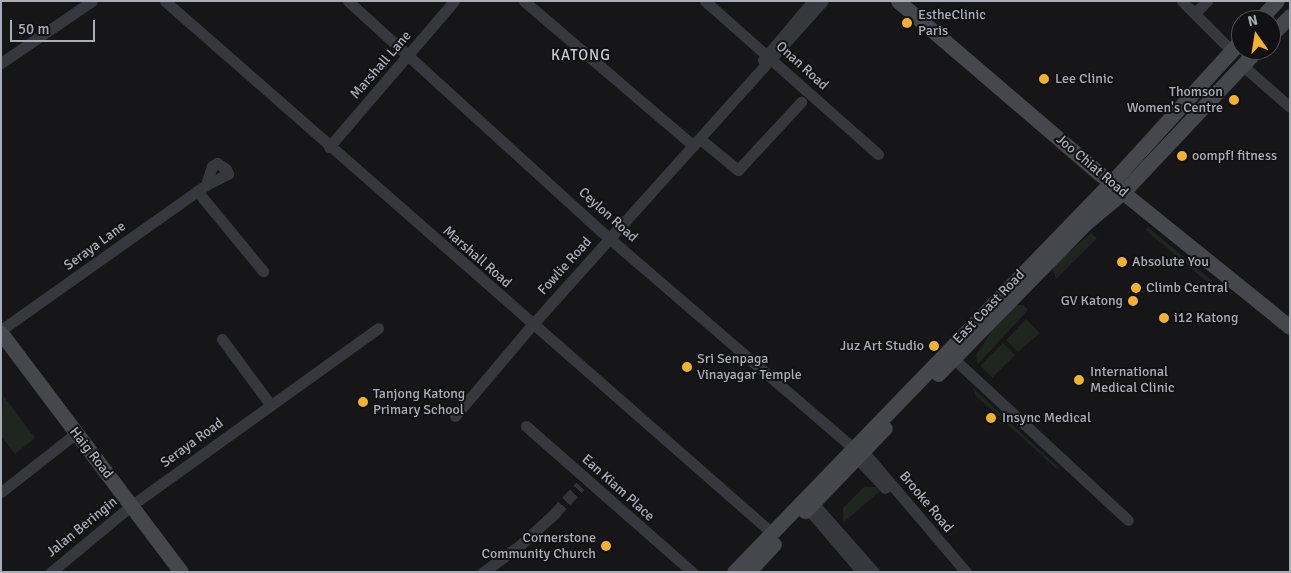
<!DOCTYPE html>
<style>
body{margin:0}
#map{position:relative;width:1291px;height:573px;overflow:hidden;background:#161618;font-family:Signika,sans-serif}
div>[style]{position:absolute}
.green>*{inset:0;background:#1e261f;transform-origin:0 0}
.street-tunnel>*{height:11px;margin-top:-5.5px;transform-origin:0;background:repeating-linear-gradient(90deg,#333438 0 11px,transparent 0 16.5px)}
.street>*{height:11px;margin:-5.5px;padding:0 5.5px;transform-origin:5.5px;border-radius:5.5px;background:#37383d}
.secondary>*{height:15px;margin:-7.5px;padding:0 7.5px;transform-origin:7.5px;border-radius:7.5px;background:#45474d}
.dots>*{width:14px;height:14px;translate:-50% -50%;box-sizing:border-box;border:2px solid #111113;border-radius:50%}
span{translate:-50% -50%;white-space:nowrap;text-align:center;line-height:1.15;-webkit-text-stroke:4px #111113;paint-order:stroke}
.poi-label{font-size:14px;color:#a8adb8}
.left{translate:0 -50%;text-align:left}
.right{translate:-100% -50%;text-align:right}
.street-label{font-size:14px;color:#a8adb8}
.neighbourhood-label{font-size:15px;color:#c9ccd4;letter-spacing:1px}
.frame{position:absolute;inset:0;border:2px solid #a8adb8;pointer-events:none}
.north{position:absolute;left:1231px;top:10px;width:50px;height:50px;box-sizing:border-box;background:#111113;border:1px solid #4d4f55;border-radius:50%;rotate:347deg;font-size:14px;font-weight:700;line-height:20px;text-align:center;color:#a8adb8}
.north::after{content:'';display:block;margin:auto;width:18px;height:22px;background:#f2b134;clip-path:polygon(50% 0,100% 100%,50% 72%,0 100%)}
.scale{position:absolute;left:10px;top:20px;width:85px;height:22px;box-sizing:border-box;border:2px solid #a8adb8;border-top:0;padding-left:6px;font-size:15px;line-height:18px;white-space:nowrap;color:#a8adb8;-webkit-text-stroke:4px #111113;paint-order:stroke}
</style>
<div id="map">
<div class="green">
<div style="left:1148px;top:227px;width:84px;height:4px;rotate:40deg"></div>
<div style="clip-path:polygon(1091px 233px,1097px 238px,1056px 279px,1052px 267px)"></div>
<div style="clip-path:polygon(1016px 305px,1023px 305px,1028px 310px,978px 364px,976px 355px,998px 322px)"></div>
<div style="clip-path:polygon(1026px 319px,1040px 333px,1018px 352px,1006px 340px)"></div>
<div style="left:1003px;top:343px;width:17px;height:32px;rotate:45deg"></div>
<div style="clip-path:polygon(973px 388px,1058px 467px,1059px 471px,975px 395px)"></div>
<div style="clip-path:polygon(3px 395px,35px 438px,15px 454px,1px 436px)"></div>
<div style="clip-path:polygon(864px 487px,876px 487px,880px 491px,843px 523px,843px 508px)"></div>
</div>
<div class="street-tunnel">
<div style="left:555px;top:513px;width:37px;rotate:-47deg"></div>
</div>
<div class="street">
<div style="left:165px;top:1px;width:806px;rotate:41.23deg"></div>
<div style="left:348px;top:1px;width:343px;rotate:42.3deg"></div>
<div style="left:602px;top:232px;width:330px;rotate:40.7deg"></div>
<div style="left:524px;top:1px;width:223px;rotate:40.5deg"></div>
<div style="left:705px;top:1px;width:231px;rotate:41.5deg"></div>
<div style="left:1182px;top:1px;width:69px;rotate:45deg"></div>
<div style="left:1195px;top:13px;width:17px;rotate:-45deg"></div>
<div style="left:763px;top:60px;width:75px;rotate:-49.9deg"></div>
<div style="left:1px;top:63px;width:110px;rotate:-34.3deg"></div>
<div style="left:1242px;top:65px;width:64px;rotate:41.2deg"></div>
<div style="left:700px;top:139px;width:49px;rotate:39.2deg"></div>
<div style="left:738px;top:170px;width:93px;rotate:-47.2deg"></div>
<div style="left:329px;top:147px;width:192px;rotate:-49.4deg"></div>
<div style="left:197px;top:191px;width:104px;rotate:50.5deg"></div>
<div style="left:1px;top:330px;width:251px;rotate:-35.3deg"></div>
<div style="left:206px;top:185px;width:25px;rotate:-27deg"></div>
<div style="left:228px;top:174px;width:5px;rotate:-112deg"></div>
<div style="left:226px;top:169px;width:11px;rotate:-146deg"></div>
<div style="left:217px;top:163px;width:6px;rotate:149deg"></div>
<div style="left:212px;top:166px;width:20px;rotate:108deg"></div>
<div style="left:222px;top:339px;width:81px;rotate:53.6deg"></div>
<div style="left:954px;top:359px;width:237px;rotate:42.8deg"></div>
<div style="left:455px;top:416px;width:119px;rotate:-49.8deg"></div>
<div style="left:532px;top:325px;width:435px;rotate:-48.1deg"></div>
<div style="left:526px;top:426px;width:221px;rotate:41.3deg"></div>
<div style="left:863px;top:451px;width:159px;rotate:49.6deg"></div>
<div style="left:857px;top:458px;width:41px;rotate:47deg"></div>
<div style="left:1px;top:492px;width:94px;rotate:-38.1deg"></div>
<div style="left:813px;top:503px;width:92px;rotate:48.5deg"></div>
<div style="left:808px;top:509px;width:83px;rotate:49.4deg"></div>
<div style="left:51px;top:572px;width:105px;rotate:-39.6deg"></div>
<div style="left:132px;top:505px;width:303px;rotate:-35.7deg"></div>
<div style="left:483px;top:572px;width:44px;rotate:-35.8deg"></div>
<div style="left:519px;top:546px;width:49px;rotate:-42.5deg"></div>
</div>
<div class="secondary">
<div style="left:898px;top:1px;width:265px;rotate:40.6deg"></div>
<div style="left:1099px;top:173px;width:245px;rotate:38.9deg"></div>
<div style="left:1259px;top:20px;width:26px;rotate:-47deg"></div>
<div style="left:1271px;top:35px;width:27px;rotate:-45deg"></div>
<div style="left:1px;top:333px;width:299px;rotate:53deg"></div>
<div style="left:938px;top:374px;width:213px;rotate:-45.6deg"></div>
<div style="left:1087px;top:222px;width:47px;rotate:-39.8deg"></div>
<div style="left:1123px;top:192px;width:195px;rotate:-46.7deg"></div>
<div style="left:805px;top:511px;width:115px;rotate:-46.1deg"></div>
<div style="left:734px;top:572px;width:558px;rotate:-45.94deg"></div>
<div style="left:1122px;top:171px;width:177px;rotate:-47.7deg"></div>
<div style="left:748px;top:572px;width:38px;rotate:-47deg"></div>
</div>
<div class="dots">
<div style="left:907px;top:23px;background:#f2b134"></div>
<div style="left:1044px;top:79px;background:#f2b134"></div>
<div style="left:1234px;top:100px;background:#f2b134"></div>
<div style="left:1182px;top:156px;background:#f2b134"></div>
<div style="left:1122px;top:262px;background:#f2b134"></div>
<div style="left:1136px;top:288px;background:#f2b134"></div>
<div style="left:1133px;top:301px;background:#f2b134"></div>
<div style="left:1164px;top:318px;background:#f2b134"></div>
<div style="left:934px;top:346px;background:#f2b134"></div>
<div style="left:687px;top:367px;background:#f2b134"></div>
<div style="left:1079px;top:380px;background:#f2b134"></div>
<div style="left:363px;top:402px;background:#f2b134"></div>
<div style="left:991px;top:418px;background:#f2b134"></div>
<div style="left:606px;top:546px;background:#f2b134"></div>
</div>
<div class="poi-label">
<span class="left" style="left:918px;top:23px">EstheClinic<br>Paris</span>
<span class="left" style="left:1055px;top:79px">Lee Clinic</span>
<span class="right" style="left:1223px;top:100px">Thomson<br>Women's Centre</span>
<span class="left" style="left:1192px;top:156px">oompf! fitness</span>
<span class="left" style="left:1132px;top:262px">Absolute You</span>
<span class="left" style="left:1146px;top:288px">Climb Central</span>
<span class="right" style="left:1123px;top:301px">GV Katong</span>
<span class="left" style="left:1174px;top:318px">i12 Katong</span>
<span class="right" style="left:924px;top:346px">Juz Art Studio</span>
<span class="left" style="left:697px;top:367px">Sri Senpaga<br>Vinayagar Temple</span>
<span class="left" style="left:1090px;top:380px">International<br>Medical Clinic</span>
<span class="left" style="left:373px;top:402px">Tanjong Katong<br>Primary School</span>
<span class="left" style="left:1002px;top:418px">Insync Medical</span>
<span class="right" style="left:596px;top:546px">Cornerstone<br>Community Church</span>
</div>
<div class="street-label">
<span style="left:381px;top:65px;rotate:-49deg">Marshall Lane</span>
<span style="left:802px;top:66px;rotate:42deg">Onan Road</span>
<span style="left:1092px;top:166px;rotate:40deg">Joo Chiat Road</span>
<span style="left:608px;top:215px;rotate:42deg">Ceylon Road</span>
<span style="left:95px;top:246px;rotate:-36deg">Seraya Lane</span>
<span style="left:477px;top:257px;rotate:41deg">Marshall Road</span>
<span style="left:565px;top:266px;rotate:-48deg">Fowlie Road</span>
<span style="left:989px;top:307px;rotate:-46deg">East Coast Road</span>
<span style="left:192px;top:443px;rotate:-36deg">Seraya Road</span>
<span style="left:91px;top:453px;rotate:52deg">Haig Road</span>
<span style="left:618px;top:488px;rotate:42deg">Ean Kiam Place</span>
<span style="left:926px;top:502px;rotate:50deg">Brooke Road</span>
<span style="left:82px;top:527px;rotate:-39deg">Jalan Beringin</span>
</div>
<div class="neighbourhood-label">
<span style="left:581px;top:56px">KATONG</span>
</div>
<div class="frame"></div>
<div class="north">N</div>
<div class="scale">50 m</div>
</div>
